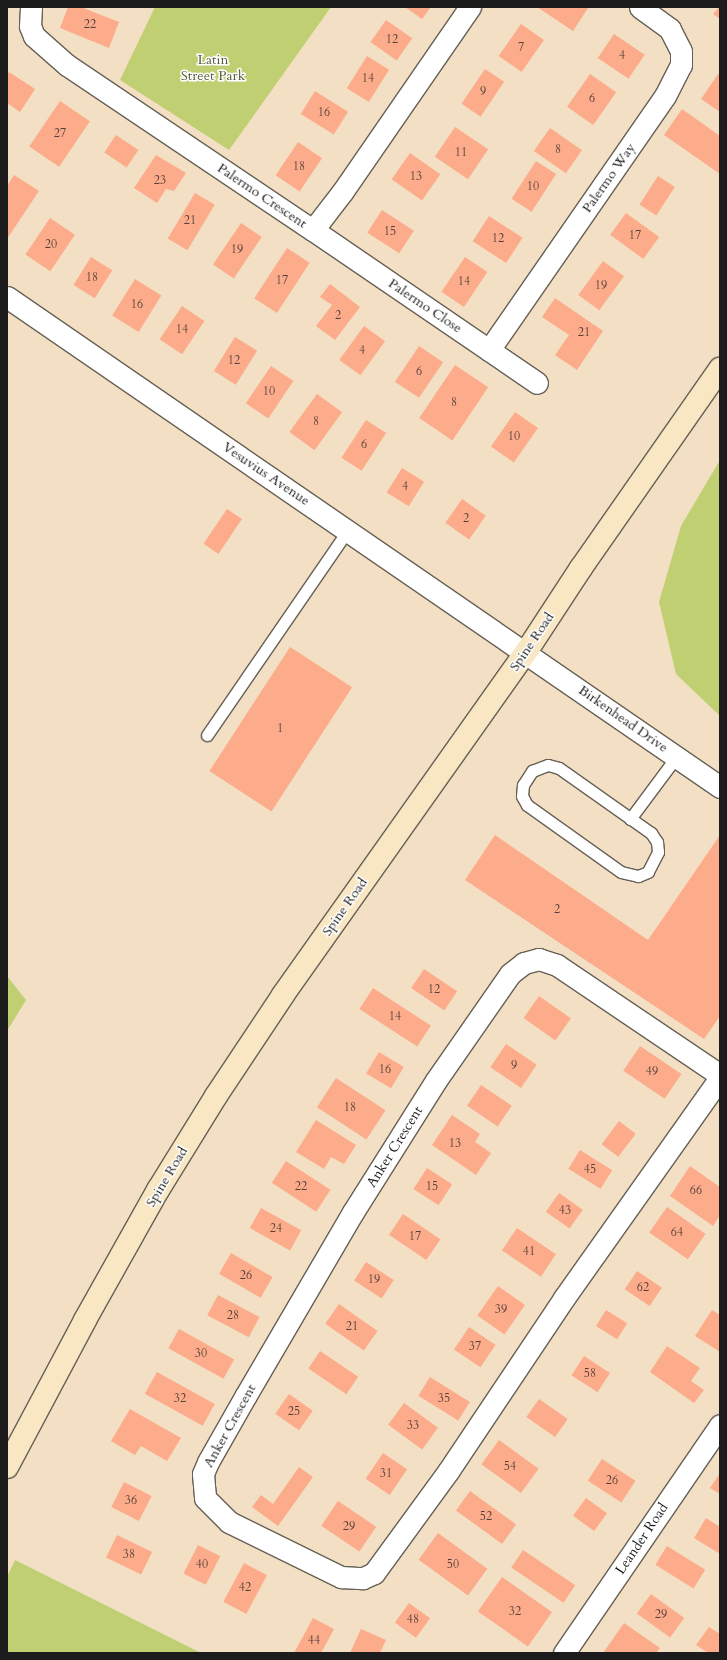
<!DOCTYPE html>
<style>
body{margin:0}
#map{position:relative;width:727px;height:1660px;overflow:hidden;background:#f3dfc3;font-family:Cardo,serif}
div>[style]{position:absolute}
.green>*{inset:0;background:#c0cf72}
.building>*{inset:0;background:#fcac8b;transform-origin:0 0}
.roads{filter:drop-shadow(1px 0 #676056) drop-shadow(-1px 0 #676056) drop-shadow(0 1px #676056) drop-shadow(0 -1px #676056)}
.lane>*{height:11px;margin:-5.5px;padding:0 5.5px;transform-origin:5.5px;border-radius:5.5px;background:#fff}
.street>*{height:21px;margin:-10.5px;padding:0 10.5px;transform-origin:10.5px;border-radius:10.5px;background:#fff}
.secondary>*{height:22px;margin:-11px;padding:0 11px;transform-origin:11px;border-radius:11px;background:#f9e7c3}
span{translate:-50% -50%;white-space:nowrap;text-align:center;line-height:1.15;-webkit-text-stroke:3px #fff;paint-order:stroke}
.number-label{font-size:12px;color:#544038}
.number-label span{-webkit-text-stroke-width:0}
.park-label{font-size:14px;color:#555b3a}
.street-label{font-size:14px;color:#1c1c1c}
.frame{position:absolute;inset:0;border:8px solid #1c1c1c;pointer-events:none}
</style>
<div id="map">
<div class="green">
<div style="clip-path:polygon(155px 7px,331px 7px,229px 150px,120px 80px)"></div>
<div style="clip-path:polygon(720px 460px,720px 716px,676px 674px,659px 602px,681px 526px)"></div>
<div style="clip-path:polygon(7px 976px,26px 1000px,7px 1031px)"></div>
<div style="clip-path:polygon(15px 1560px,201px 1653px,7px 1653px,7px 1577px)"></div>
</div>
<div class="building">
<div style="clip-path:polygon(68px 7px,81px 7px,119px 22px,109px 48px,60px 28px)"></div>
<div style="clip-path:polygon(405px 7px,431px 7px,422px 19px)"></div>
<div style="clip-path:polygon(537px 7px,586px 7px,588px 8px,573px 31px)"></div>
<div style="clip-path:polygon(719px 7px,720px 7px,720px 19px,713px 14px)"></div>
<div style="left:386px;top:20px;width:32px;height:27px;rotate:35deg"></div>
<div style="left:521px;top:24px;width:28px;height:39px;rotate:35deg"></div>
<div style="left:614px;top:34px;width:37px;height:29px;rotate:34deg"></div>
<div style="left:367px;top:56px;width:26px;height:38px;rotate:32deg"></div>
<div style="left:485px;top:69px;width:23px;height:42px;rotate:34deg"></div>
<div style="clip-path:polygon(9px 72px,35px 89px,20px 112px,7px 103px,7px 75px)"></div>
<div style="left:590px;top:74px;width:32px;height:40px;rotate:35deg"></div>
<div style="clip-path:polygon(718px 74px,720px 75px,720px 112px,701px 99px)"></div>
<div style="left:315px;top:91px;width:39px;height:27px;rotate:32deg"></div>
<div style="left:60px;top:101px;width:36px;height:55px;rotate:34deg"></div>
<div style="clip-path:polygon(682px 109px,720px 136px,720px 174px,664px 135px)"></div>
<div style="left:455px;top:127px;width:40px;height:36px;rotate:34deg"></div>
<div style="left:550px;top:128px;width:39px;height:28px;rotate:35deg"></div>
<div style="left:116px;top:135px;width:27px;height:21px;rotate:34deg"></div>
<div style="left:298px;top:142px;width:29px;height:40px;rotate:34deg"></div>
<div style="left:410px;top:153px;width:37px;height:32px;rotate:35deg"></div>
<div style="clip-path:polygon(156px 155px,186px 173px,174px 191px,166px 189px,157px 203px,134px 188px)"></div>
<div style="left:536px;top:161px;width:24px;height:45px;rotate:33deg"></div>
<div style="clip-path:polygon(14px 175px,39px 191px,7px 239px,7px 186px)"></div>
<div style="left:658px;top:176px;width:20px;height:34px;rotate:33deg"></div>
<div style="left:195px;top:193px;width:23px;height:53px;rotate:31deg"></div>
<div style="left:382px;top:210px;width:38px;height:27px;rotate:33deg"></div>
<div style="left:626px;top:213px;width:41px;height:27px;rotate:36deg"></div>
<div style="left:489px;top:216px;width:40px;height:30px;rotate:33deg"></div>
<div style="left:50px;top:218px;width:30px;height:44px;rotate:34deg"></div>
<div style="left:241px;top:223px;width:25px;height:50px;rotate:34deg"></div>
<div style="left:287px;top:248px;width:27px;height:60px;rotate:33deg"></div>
<div style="left:91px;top:257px;width:25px;height:33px;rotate:32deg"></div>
<div style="left:465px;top:257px;width:27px;height:42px;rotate:34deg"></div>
<div style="left:603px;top:261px;width:26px;height:42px;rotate:36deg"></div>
<div style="left:135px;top:279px;width:31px;height:43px;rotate:32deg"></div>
<div style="clip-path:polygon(330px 284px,360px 307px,335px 340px,316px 326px,332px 305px,320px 297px)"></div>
<div style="clip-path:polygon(555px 298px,603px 331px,577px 370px,555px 355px,569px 335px,542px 317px)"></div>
<div style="left:182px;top:306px;width:27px;height:40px;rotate:34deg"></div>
<div style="left:364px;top:326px;width:26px;height:42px;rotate:36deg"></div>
<div style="left:235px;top:337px;width:26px;height:40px;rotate:32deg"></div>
<div style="left:419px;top:346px;width:29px;height:43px;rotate:34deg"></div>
<div style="left:455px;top:365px;width:40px;height:64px;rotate:34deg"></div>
<div style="left:271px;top:366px;width:27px;height:45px;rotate:34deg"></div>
<div style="left:317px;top:394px;width:31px;height:47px;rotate:36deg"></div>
<div style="left:515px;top:412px;width:28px;height:42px;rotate:35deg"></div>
<div style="left:366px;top:420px;width:24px;height:45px;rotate:33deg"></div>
<div style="left:402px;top:468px;width:26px;height:29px;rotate:32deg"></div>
<div style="left:462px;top:499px;width:29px;height:29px;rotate:35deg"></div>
<div style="left:227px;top:509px;width:18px;height:42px;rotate:34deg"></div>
<div style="left:290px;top:647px;width:74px;height:148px;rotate:33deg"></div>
<div style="clip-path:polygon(495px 835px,648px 940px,720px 835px,720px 1016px,704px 1039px,465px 880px)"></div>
<div style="left:424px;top:969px;width:40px;height:23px;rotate:34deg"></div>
<div style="left:373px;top:988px;width:69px;height:25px;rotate:33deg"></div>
<div style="left:539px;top:996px;width:39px;height:27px;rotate:35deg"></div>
<div style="left:506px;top:1044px;width:37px;height:28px;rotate:34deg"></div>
<div style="left:640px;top:1046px;width:50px;height:30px;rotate:34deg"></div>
<div style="left:379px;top:1052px;width:29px;height:25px;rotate:31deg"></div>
<div style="left:336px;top:1078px;width:59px;height:35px;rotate:33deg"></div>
<div style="left:481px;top:1085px;width:37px;height:25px;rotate:34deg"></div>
<div style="clip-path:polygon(452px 1115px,480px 1134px,475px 1142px,491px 1153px,476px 1175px,432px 1145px)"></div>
<div style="clip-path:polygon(316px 1120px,356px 1145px,344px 1164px,331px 1157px,324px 1169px,296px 1152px)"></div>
<div style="left:619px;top:1121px;width:21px;height:29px;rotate:37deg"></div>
<div style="left:580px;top:1150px;width:38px;height:22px;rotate:32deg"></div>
<div style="left:286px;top:1161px;width:53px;height:26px;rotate:33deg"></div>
<div style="clip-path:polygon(690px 1166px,720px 1187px,720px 1215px,713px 1226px,670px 1196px)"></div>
<div style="left:427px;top:1168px;width:30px;height:25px;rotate:33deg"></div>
<div style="left:559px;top:1193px;width:29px;height:23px;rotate:35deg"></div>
<div style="left:667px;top:1207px;width:47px;height:31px;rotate:35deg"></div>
<div style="left:261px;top:1208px;width:46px;height:23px;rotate:29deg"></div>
<div style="left:403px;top:1214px;width:45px;height:25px;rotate:34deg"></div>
<div style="left:517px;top:1228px;width:47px;height:27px;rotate:34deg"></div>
<div style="left:231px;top:1253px;width:48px;height:24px;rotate:30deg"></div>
<div style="left:366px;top:1262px;width:33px;height:22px;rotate:33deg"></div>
<div style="left:637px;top:1271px;width:30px;height:22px;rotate:34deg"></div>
<div style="left:498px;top:1286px;width:33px;height:36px;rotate:35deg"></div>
<div style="left:218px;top:1295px;width:47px;height:23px;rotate:28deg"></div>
<div style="left:339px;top:1304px;width:47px;height:24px;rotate:35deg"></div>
<div style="left:606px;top:1310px;width:25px;height:19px;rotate:32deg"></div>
<div style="clip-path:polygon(712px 1310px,720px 1315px,720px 1352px,695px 1336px)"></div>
<div style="left:469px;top:1327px;width:32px;height:27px;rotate:34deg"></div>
<div style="left:179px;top:1329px;width:63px;height:22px;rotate:29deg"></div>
<div style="clip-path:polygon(667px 1346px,700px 1368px,691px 1381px,704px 1390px,694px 1403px,650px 1372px)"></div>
<div style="left:320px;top:1351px;width:46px;height:21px;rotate:34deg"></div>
<div style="left:584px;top:1356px;width:31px;height:23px;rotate:33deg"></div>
<div style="left:157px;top:1372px;width:66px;height:25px;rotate:29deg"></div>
<div style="left:430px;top:1377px;width:47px;height:22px;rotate:32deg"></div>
<div style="left:289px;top:1394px;width:29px;height:24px;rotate:35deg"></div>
<div style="left:539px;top:1399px;width:35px;height:22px;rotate:35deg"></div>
<div style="left:404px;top:1403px;width:42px;height:27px;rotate:36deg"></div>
<div style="clip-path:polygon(130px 1409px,181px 1438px,167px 1461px,141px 1446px,135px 1455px,111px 1441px)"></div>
<div style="left:499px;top:1440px;width:49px;height:30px;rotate:36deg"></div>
<div style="left:383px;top:1453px;width:29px;height:31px;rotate:34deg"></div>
<div style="left:602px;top:1459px;width:40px;height:26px;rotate:33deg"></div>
<div style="clip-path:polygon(299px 1467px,313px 1477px,278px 1526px,252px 1507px,261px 1495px,273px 1504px)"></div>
<div style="clip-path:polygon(720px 1473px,720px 1494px,710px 1488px)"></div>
<div style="left:124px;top:1482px;width:31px;height:28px;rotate:27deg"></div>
<div style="left:470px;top:1491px;width:57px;height:24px;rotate:36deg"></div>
<div style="left:586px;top:1498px;width:26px;height:22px;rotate:36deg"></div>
<div style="left:338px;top:1501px;width:46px;height:30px;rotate:34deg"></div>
<div style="clip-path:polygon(706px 1518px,720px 1527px,720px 1554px,694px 1538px)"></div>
<div style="left:438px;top:1533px;width:61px;height:33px;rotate:36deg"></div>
<div style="left:117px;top:1535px;width:39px;height:25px;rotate:26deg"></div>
<div style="left:198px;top:1545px;width:25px;height:32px;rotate:27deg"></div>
<div style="left:667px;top:1546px;width:45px;height:22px;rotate:32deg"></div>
<div style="left:523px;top:1550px;width:63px;height:21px;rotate:34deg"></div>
<div style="left:244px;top:1563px;width:26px;height:44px;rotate:28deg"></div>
<div style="left:502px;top:1577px;width:61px;height:42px;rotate:35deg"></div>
<div style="left:651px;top:1594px;width:41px;height:24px;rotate:36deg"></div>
<div style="left:409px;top:1603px;width:26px;height:24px;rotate:36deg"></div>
<div style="clip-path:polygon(313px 1618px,334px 1629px,321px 1653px,294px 1653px)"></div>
<div style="clip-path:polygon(624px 1623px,660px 1648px,656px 1653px,603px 1653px)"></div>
<div style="clip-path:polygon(709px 1627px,720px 1634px,720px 1653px,708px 1653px,696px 1645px)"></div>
<div style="clip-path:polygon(361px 1629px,386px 1640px,380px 1653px,350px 1653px)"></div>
</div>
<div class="roads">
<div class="lane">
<div style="left:207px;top:735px;width:249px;rotate:-55.5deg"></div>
<div style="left:548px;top:765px;width:11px;rotate:15deg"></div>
<div style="left:559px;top:768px;width:113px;rotate:35.2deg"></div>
<div style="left:651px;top:833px;width:11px;rotate:56deg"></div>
<div style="left:657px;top:842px;width:10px;rotate:84deg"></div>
<div style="left:658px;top:852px;width:22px;rotate:117deg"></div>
<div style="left:648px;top:872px;width:11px;rotate:158deg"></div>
<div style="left:638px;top:876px;width:17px;rotate:-167deg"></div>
<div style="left:621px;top:872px;width:115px;rotate:-144.5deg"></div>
<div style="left:527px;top:805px;width:10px;rotate:-119deg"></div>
<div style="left:522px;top:796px;width:11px;rotate:-85deg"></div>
<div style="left:523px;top:785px;width:17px;rotate:-57deg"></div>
<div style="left:532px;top:771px;width:17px;rotate:-21deg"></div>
<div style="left:630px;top:819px;width:79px;rotate:-53.3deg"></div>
</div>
<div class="street">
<div style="left:31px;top:7px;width:19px;rotate:93deg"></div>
<div style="left:30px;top:26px;width:11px;rotate:68deg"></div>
<div style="left:34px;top:36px;width:44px;rotate:41.3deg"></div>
<div style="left:67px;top:65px;width:296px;rotate:33.9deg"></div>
<div style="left:313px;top:230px;width:49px;rotate:-52.4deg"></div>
<div style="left:343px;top:191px;width:224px;rotate:-55.4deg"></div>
<div style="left:313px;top:230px;width:271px;rotate:34.3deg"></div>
<div style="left:7px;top:297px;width:865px;rotate:34.5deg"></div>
<div style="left:489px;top:350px;width:309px;rotate:-55.3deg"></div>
<div style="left:665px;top:96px;width:35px;rotate:-63deg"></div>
<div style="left:681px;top:65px;width:14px;rotate:-90deg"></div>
<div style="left:681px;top:51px;width:25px;rotate:-117deg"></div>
<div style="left:670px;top:29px;width:37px;rotate:-144deg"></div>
<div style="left:720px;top:1075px;width:197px;rotate:-146deg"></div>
<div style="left:557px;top:965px;width:19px;rotate:-162deg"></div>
<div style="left:539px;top:959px;width:16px;rotate:165deg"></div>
<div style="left:524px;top:963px;width:18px;rotate:142deg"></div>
<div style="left:510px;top:974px;width:131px;rotate:124.8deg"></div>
<div style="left:435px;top:1082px;width:154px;rotate:122.2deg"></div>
<div style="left:353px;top:1212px;width:212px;rotate:120.3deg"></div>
<div style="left:246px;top:1395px;width:77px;rotate:119.6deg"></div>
<div style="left:208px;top:1462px;width:13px;rotate:113deg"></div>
<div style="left:203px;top:1474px;width:24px;rotate:85deg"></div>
<div style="left:205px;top:1498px;width:34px;rotate:45deg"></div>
<div style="left:229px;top:1522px;width:125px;rotate:26.2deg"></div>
<div style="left:341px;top:1577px;width:22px;rotate:3deg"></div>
<div style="left:363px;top:1578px;width:12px;rotate:-24deg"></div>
<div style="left:374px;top:1573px;width:127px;rotate:-53.9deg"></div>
<div style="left:449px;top:1470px;width:207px;rotate:-56.2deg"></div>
<div style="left:564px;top:1298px;width:270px;rotate:-54.7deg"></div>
<div style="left:564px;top:1653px;width:276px;rotate:-55.6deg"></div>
</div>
<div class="secondary">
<div style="left:7px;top:1467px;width:166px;rotate:-62deg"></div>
<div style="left:85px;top:1320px;width:149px;rotate:-60.7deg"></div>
<div style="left:158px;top:1190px;width:110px;rotate:-58.3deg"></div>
<div style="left:216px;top:1096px;width:121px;rotate:-56.4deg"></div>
<div style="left:283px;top:995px;width:420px;rotate:-54.7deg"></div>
<div style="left:526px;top:652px;width:100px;rotate:-56.8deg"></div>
<div style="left:581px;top:568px;width:243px;rotate:-55.1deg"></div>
</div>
</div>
<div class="number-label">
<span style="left:90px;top:25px">22</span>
<span style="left:392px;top:40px">12</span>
<span style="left:521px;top:48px">7</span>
<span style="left:622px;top:56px">4</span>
<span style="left:368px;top:79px">14</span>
<span style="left:483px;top:92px">9</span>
<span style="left:592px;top:99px">6</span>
<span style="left:324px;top:113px">16</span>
<span style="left:60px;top:134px">27</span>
<span style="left:558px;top:150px">8</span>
<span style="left:461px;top:153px">11</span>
<span style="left:299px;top:167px">18</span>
<span style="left:416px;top:177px">13</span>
<span style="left:160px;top:181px">23</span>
<span style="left:533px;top:187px">10</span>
<span style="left:190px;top:221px">21</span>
<span style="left:390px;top:232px">15</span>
<span style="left:635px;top:236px">17</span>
<span style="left:498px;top:239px">12</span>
<span style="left:51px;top:245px">20</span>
<span style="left:237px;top:250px">19</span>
<span style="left:92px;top:278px">18</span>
<span style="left:282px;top:281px">17</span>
<span style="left:464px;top:282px">14</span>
<span style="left:601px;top:286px">19</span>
<span style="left:137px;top:305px">16</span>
<span style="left:338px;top:316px">2</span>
<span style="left:182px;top:330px">14</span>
<span style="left:584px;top:333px">21</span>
<span style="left:362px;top:351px">4</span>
<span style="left:234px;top:361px">12</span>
<span style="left:419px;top:372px">6</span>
<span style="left:269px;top:392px">10</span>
<span style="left:454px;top:403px">8</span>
<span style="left:316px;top:422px">8</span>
<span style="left:514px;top:437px">10</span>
<span style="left:364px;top:445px">6</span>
<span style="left:405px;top:487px">4</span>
<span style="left:466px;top:519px">2</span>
<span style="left:280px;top:729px">1</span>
<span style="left:557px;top:910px">2</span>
<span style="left:434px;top:990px">12</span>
<span style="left:395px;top:1017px">14</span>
<span style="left:514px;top:1066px">9</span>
<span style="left:385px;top:1070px">16</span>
<span style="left:652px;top:1072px">49</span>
<span style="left:350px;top:1108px">18</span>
<span style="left:455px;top:1144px">13</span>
<span style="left:590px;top:1170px">45</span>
<span style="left:301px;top:1187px">22</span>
<span style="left:432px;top:1187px">15</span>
<span style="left:696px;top:1191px">66</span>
<span style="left:565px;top:1211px">43</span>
<span style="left:276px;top:1229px">24</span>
<span style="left:677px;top:1233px">64</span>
<span style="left:415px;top:1237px">17</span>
<span style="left:529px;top:1252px">41</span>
<span style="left:246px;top:1276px">26</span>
<span style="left:374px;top:1280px">19</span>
<span style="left:643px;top:1288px">62</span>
<span style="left:501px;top:1310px">39</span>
<span style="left:233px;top:1316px">28</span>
<span style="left:352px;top:1327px">21</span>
<span style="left:475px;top:1347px">37</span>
<span style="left:201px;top:1354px">30</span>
<span style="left:590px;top:1374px">58</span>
<span style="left:180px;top:1399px">32</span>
<span style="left:444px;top:1399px">35</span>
<span style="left:294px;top:1412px">25</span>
<span style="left:413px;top:1426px">33</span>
<span style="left:510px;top:1467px">54</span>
<span style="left:386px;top:1474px">31</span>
<span style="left:612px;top:1481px">26</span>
<span style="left:131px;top:1501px">36</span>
<span style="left:486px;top:1517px">52</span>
<span style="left:349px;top:1527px">29</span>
<span style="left:129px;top:1555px">38</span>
<span style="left:202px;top:1565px">40</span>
<span style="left:453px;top:1565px">50</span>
<span style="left:245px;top:1588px">42</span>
<span style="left:515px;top:1612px">32</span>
<span style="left:661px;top:1615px">29</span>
<span style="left:413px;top:1620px">48</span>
<span style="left:314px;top:1641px">44</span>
</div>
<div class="park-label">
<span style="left:213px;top:68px">Latin<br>Street Park</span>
</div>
<div class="street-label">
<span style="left:609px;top:178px;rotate:-55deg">Palermo Way</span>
<span style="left:262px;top:196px;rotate:34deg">Palermo Crescent</span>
<span style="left:425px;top:306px;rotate:34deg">Palermo Close</span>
<span style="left:266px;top:474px;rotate:34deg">Vesuvius Avenue</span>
<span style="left:532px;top:642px;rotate:-56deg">Spine Road</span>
<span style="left:623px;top:719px;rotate:35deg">Birkenhead Drive</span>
<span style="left:345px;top:907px;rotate:-55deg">Spine Road</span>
<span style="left:395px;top:1147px;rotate:-58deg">Anker Crescent</span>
<span style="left:167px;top:1177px;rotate:-59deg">Spine Road</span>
<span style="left:230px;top:1426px;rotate:-61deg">Anker Crescent</span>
<span style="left:642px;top:1539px;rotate:-56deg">Leander Road</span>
</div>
<div class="frame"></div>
</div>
